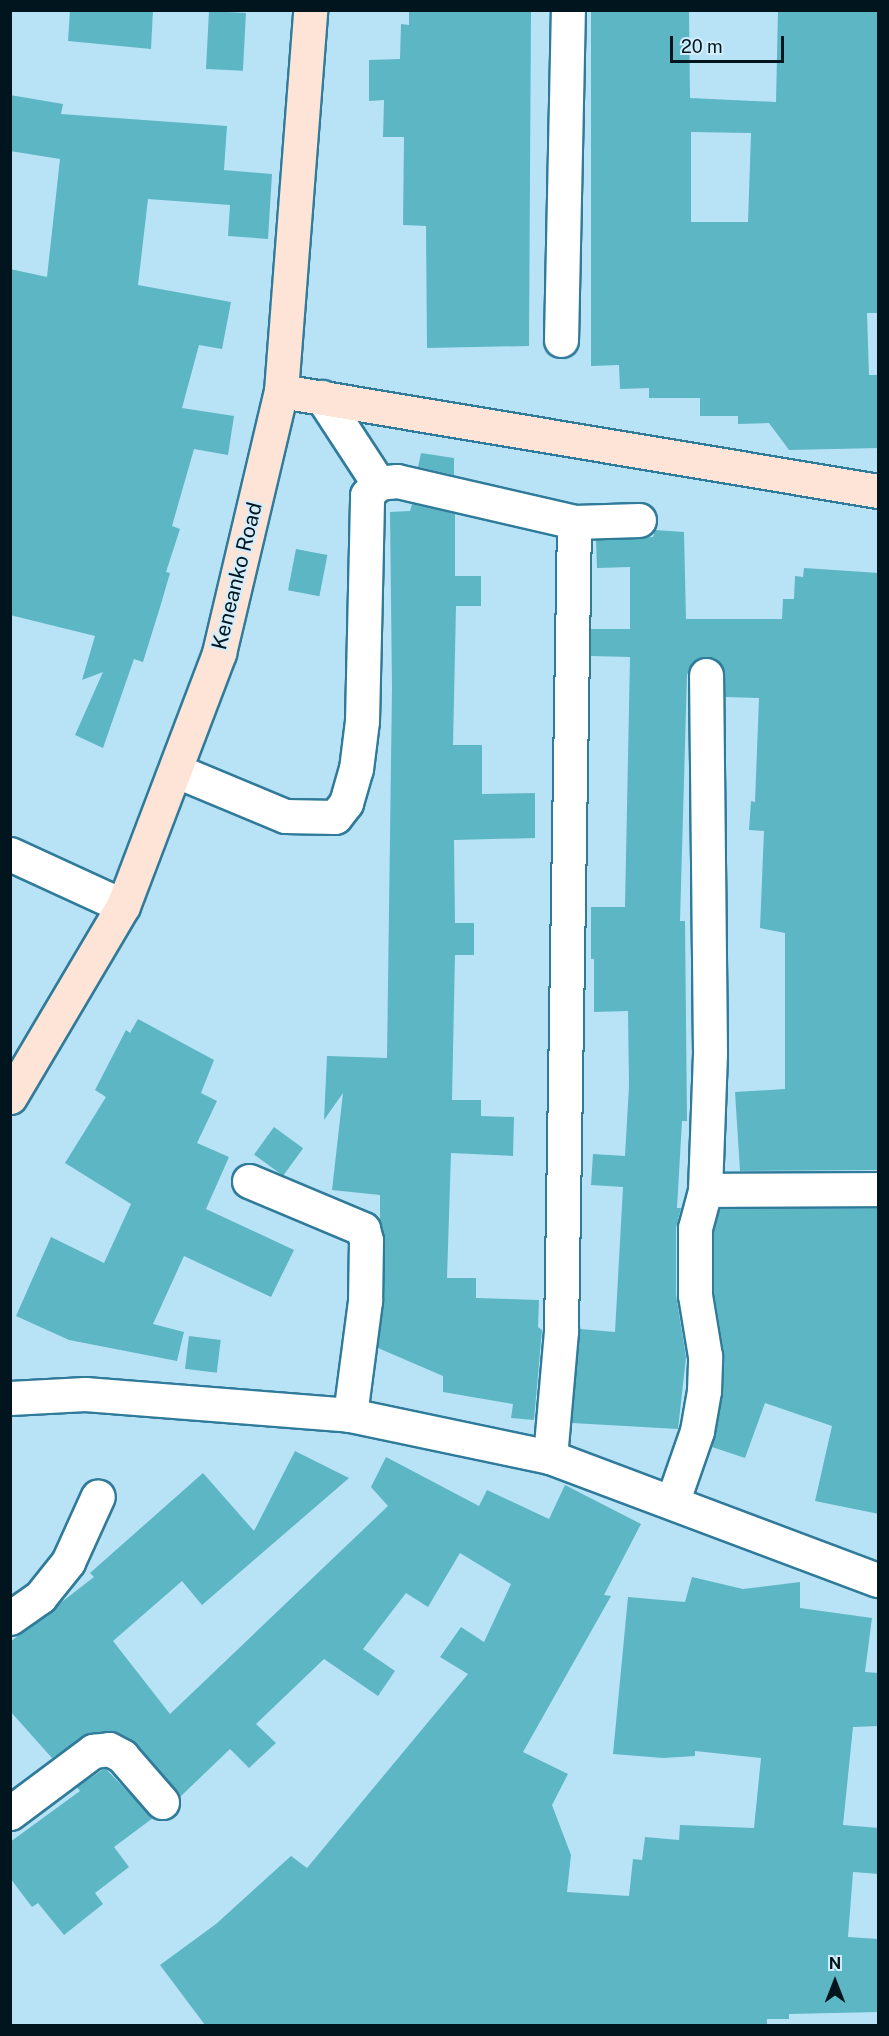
<!DOCTYPE html>
<style>
body{margin:0}
#map{position:relative;width:889px;height:2036px;overflow:hidden;background:#b8e3f7;font-family:"Public Sans",sans-serif}
div>[style]{position:absolute}
.building>*{inset:0;background:#5db6c4;transform-origin:0 0}
.roads{filter:drop-shadow(2px 0 #307b9a) drop-shadow(-2px 0 #307b9a) drop-shadow(0 2px #307b9a) drop-shadow(0 -2px #307b9a)}
.street>*{height:33px;margin:-16.5px;padding:0 16.5px;transform-origin:16.5px;border-radius:16.5px;background:#fff}
.secondary>*{height:33px;margin:-16.5px;padding:0 16.5px;transform-origin:16.5px;border-radius:16.5px;background:#fee4d6}
span{translate:-50% -50%;white-space:nowrap;text-align:center;line-height:1.15;-webkit-text-stroke:4.5px #d2eefc;paint-order:stroke}
.street-label{font-size:21px;color:#00151e}
.frame{position:absolute;inset:0;border:12px solid #00151e;pointer-events:none}
.north{position:absolute;left:805px;top:1952px;width:60px;height:60px;-webkit-text-stroke:4px #d2eefc;paint-order:stroke;rotate:0deg;font-size:16px;font-weight:700;line-height:24px;text-align:center;color:#00151e}
.north::after{content:'';display:block;margin:auto;width:21px;height:27px;background:#00151e;clip-path:polygon(50% 0,100% 100%,50% 72%,0 100%)}
.scale{position:absolute;left:670px;top:36px;width:114px;height:27px;box-sizing:border-box;border:3px solid #00151e;border-top:0;padding-left:8px;font-size:18px;line-height:21px;white-space:nowrap;color:#00151e;-webkit-text-stroke:4px #d2eefc;paint-order:stroke}
</style>
<div id="map">
<div class="building">
<div style="clip-path:polygon(70px 10px,153px 10px,151px 49px,68px 41px)"></div>
<div style="clip-path:polygon(409px 10px,531px 10px,529px 346px,427px 348px,426px 226px,403px 225px,404px 137px,383px 137px,384px 100px,369px 101px,369px 60px,400px 59px,401px 24px,409px 25px)"></div>
<div style="clip-path:polygon(evenodd,591px 10px,689px 10px,690px 98px,776px 102px,778px 10px,879px 10px,879px 313px,867px 313px,869px 375px,879px 375px,879px 448px,789px 450px,769px 423px,738px 424px,738px 416px,700px 416px,700px 398px,649px 398px,649px 388px,620px 389px,619px 365px,591px 366px,591px 10px,691px 132px,751px 133px,748px 222px,691px 222px,691px 132px)"></div>
<div style="left:209px;top:11px;width:37px;height:58px;rotate:3deg"></div>
<div style="clip-path:polygon(10px 95px,63px 104px,61px 114px,227px 126px,224px 170px,272px 174px,268px 239px,228px 236px,230px 205px,148px 199px,138px 285px,231px 302px,222px 349px,199px 345px,182px 408px,234px 416px,228px 455px,194px 449px,172px 526px,180px 529px,166px 572px,170px 573px,161px 604px,143px 662px,134px 659px,103px 748px,75px 735px,103px 672px,82px 680px,95px 636px,10px 615px,10px 269px,47px 277px,60px 159px,10px 151px)"></div>
<div style="clip-path:polygon(421px 453px,454px 458px,454px 475px,418px 467px)"></div>
<div style="clip-path:polygon(412px 504px,455px 514px,455px 576px,481px 576px,481px 606px,456px 606px,453px 745px,482px 745px,482px 794px,535px 793px,535px 838px,454px 840px,455px 923px,474px 923px,474px 955px,455px 955px,452px 1100px,481px 1100px,481px 1116px,514px 1117px,513px 1156px,451px 1153px,447px 1278px,476px 1278px,476px 1298px,539px 1300px,538px 1327px,542px 1330px,534px 1420px,511px 1418px,513px 1404px,443px 1392px,443px 1376px,378px 1348px,385px 1240px,380px 1221px,380px 1195px,332px 1190px,343px 1093px,324px 1120px,327px 1056px,387px 1058px,392px 688px,390px 512px,410px 511px)"></div>
<div style="clip-path:polygon(655px 530px,684px 532px,686px 619px,782px 619px,783px 599px,794px 599px,795px 576px,803px 577px,804px 568px,879px 573px,879px 1170px,740px 1171px,735px 1092px,785px 1089px,785px 933px,760px 928px,764px 831px,749px 830px,751px 801px,755px 802px,759px 698px,725px 697px,725px 674px,715px 658px,696px 659px,687px 675px,680px 921px,685px 921px,687px 1121px,682px 1121px,677px 1208px,681px 1208px,676px 1228px,676px 1295px,686px 1357px,678px 1429px,572px 1423px,580px 1329px,615px 1332px,623px 1187px,591px 1185px,593px 1154px,625px 1156px,629px 1086px,628px 1011px,594px 1012px,594px 959px,591px 959px,591px 907px,625px 907px,630px 657px,591px 656px,591px 629px,630px 629px,630px 567px,597px 568px,596px 540px,653px 537px)"></div>
<div style="left:296px;top:549px;width:32px;height:42px;rotate:11deg"></div>
<div style="clip-path:polygon(138px 1019px,214px 1060px,201px 1093px,217px 1101px,197px 1143px,229px 1157px,206px 1209px,294px 1250px,271px 1297px,184px 1256px,153px 1324px,184px 1332px,177px 1361px,69px 1340px,16px 1316px,51px 1237px,104px 1263px,131px 1204px,65px 1163px,106px 1097px,95px 1090px,126px 1030px,130px 1033px)"></div>
<div style="left:274px;top:1127px;width:36px;height:34px;rotate:36deg"></div>
<div style="clip-path:polygon(879px 1208px,879px 1514px,815px 1501px,832px 1426px,765px 1403px,745px 1458px,712px 1447px,723px 1392px,724px 1353px,714px 1293px,714px 1230px,719px 1209px)"></div>
<div style="left:189px;top:1336px;width:32px;height:33px;rotate:7deg"></div>
<div style="clip-path:polygon(295px 1451px,349px 1478px,202px 1605px,182px 1581px,113px 1641px,170px 1714px,388px 1506px,371px 1487px,386px 1457px,479px 1506px,487px 1490px,549px 1519px,565px 1485px,641px 1524px,604px 1595px,611px 1596px,523px 1752px,568px 1774px,552px 1805px,571px 1855px,567px 1892px,629px 1896px,633px 1859px,642px 1860px,645px 1837px,679px 1840px,680px 1825px,754px 1828px,761px 1758px,695px 1751px,695px 1756px,663px 1758px,613px 1754px,628px 1597px,685px 1602px,692px 1577px,743px 1589px,800px 1582px,800px 1608px,872px 1618px,865px 1672px,879px 1673px,879px 1726px,853px 1727px,843px 1825px,879px 1828px,879px 1874px,853px 1872px,848px 1937px,879px 1939px,879px 2012px,789px 2014px,789px 2019px,767px 2019px,767px 2025px,205px 2025px,160px 1965px,216px 1924px,291px 1856px,307px 1868px,468px 1674px,440px 1657px,461px 1627px,484px 1642px,511px 1584px,460px 1553px,428px 1607px,406px 1593px,363px 1649px,395px 1671px,378px 1696px,324px 1659px,256px 1724px,276px 1743px,249px 1768px,230px 1749px,180px 1797px,136px 1744px,117px 1732px,90px 1733px,52px 1758px,10px 1711px,10px 1642px,94px 1577px,90px 1573px,203px 1473px,254px 1531px)"></div>
<div style="clip-path:polygon(105px 1768px,153px 1818px,114px 1847px,129px 1867px,95px 1893px,103px 1904px,64px 1935px,38px 1903px,32px 1907px,10px 1878px,10px 1842px,80px 1791px,77px 1787px)"></div>
</div>
<div class="roads">
<div class="street">
<div style="left:561px;top:340px;width:330px;rotate:-88.8deg"></div>
<div style="left:322px;top:397px;width:103px;rotate:56.9deg"></div>
<div style="left:177px;top:771px;width:117px;rotate:22.6deg"></div>
<div style="left:285px;top:816px;width:50px;rotate:1.1deg"></div>
<div style="left:335px;top:817px;width:18px;rotate:-52deg"></div>
<div style="left:346px;top:803px;width:35px;rotate:-74deg"></div>
<div style="left:356px;top:769px;width:48px;rotate:-82.9deg"></div>
<div style="left:362px;top:721px;width:226px;rotate:-88.7deg"></div>
<div style="left:367px;top:495px;width:16px;rotate:-47deg"></div>
<div style="left:378px;top:483px;width:19px;rotate:-6deg"></div>
<div style="left:397px;top:481px;width:182px;rotate:13deg"></div>
<div style="left:574px;top:522px;width:65px;rotate:-1.8deg"></div>
<div style="left:10px;top:854px;width:124px;rotate:24.7deg"></div>
<div style="left:249px;top:1181px;width:124px;rotate:22.8deg"></div>
<div style="left:363px;top:1229px;width:11px;rotate:75deg"></div>
<div style="left:366px;top:1240px;width:61px;rotate:90.9deg"></div>
<div style="left:365px;top:1301px;width:115px;rotate:97.5deg"></div>
<div style="left:705px;top:1190px;width:173px;rotate:-0.3deg"></div>
<div style="left:10px;top:1398px;width:75px;rotate:-3.1deg"></div>
<div style="left:85px;top:1394px;width:266px;rotate:4.5deg"></div>
<div style="left:350px;top:1415px;width:204px;rotate:11.9deg"></div>
<div style="left:550px;top:1457px;width:350px;rotate:20.6deg"></div>
<div style="left:550px;top:1457px;width:126px;rotate:-85deg"></div>
<div style="left:561px;top:1331px;width:809px;rotate:-89.08deg"></div>
<div style="left:673px;top:1500px;width:73px;rotate:-70.8deg"></div>
<div style="left:697px;top:1431px;width:41px;rotate:-80.1deg"></div>
<div style="left:704px;top:1391px;width:35px;rotate:-88deg"></div>
<div style="left:705px;top:1356px;width:62px;rotate:-99.3deg"></div>
<div style="left:695px;top:1295px;width:67px;rotate:-90deg"></div>
<div style="left:695px;top:1228px;width:39px;rotate:-75deg"></div>
<div style="left:705px;top:1190px;width:138px;rotate:-87.9deg"></div>
<div style="left:710px;top:1052px;width:377px;rotate:-90.6deg"></div>
<div style="left:10px;top:1618px;width:37px;rotate:-35deg"></div>
<div style="left:40px;top:1597px;width:45px;rotate:-51.3deg"></div>
<div style="left:68px;top:1562px;width:72px;rotate:-65.6deg"></div>
<div style="left:10px;top:1813px;width:104px;rotate:-36.8deg"></div>
<div style="left:93px;top:1751px;width:16px;rotate:-7deg"></div>
<div style="left:109px;top:1749px;width:15px;rotate:28deg"></div>
<div style="left:122px;top:1756px;width:61px;rotate:49deg"></div>
</div>
<div class="secondary">
<div style="left:281px;top:391px;width:605px;rotate:9.51deg"></div>
<div style="left:10px;top:1097px;width:222px;rotate:-59.4deg"></div>
<div style="left:123px;top:906px;width:271px;rotate:-69.2deg"></div>
<div style="left:219px;top:653px;width:269px;rotate:-76.7deg"></div>
<div style="left:281px;top:391px;width:382px;rotate:-85.6deg"></div>
</div>
</div>
<div class="street-label">
<span style="left:237px;top:576px;rotate:-76deg">Keneanko Road</span>
</div>
<div class="frame"></div>
<div class="north">N</div>
<div class="scale">20 m</div>
</div>
